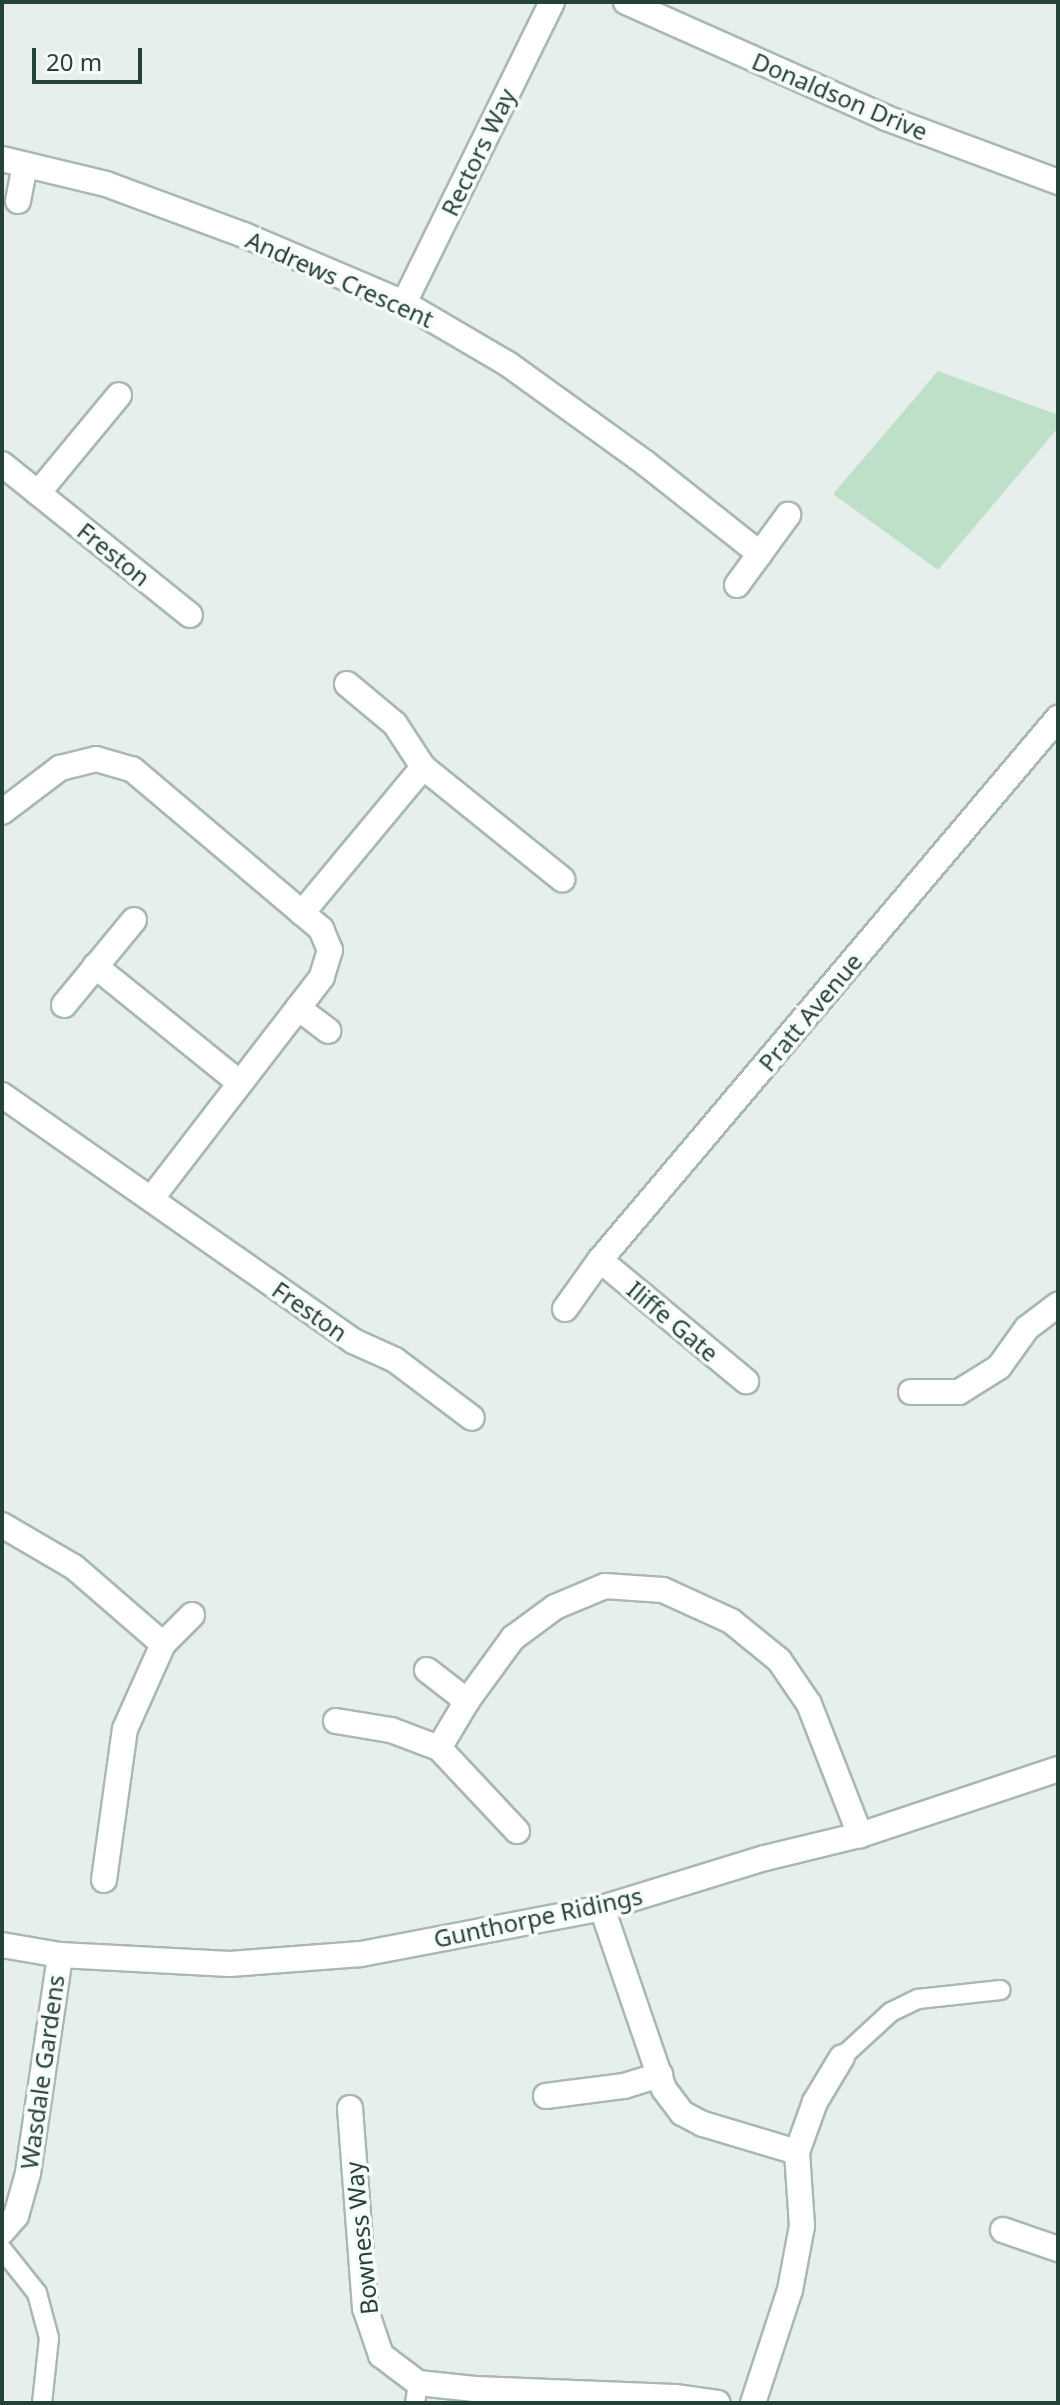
<!DOCTYPE html>
<style>
body{margin:0}
#map{position:relative;width:1060px;height:2405px;overflow:hidden;background:#e6efeb;font-family:"Noto Sans",sans-serif}
div>[style]{position:absolute}
.green>*{inset:0;background:#bfe0c8}
.roads{filter:drop-shadow(2px 0 #a8b8b2) drop-shadow(-2px 0 #a8b8b2) drop-shadow(0 2px #a8b8b2) drop-shadow(0 -2px #a8b8b2)}
.lane>*{height:18px;margin:-9px;padding:0 9px;transform-origin:9px;border-radius:9px;background:#fff}
.street>*{height:24px;margin:-12px;padding:0 12px;transform-origin:12px;border-radius:12px;background:#fff}
.secondary>*{height:24px;margin:-12px;padding:0 12px;transform-origin:12px;border-radius:12px;background:#fff}
span{translate:-50% -50%;white-space:nowrap;text-align:center;line-height:1.15;-webkit-text-stroke:7px #f7fbf9;paint-order:stroke}
.street-label{font-size:24px;color:#24423a}
.frame{position:absolute;inset:0;border:4px solid #24423a;pointer-events:none}
.scale{position:absolute;left:32px;top:48px;width:110px;height:36px;box-sizing:border-box;border:4px solid #24423a;border-top:0;padding-left:10px;font-size:24px;line-height:28px;white-space:nowrap;color:#24423a;-webkit-text-stroke:6px #f7fbf9;paint-order:stroke}
</style>
<div id="map">
<div class="green">
<div style="clip-path:polygon(938px 371px,1058px 415px,1058px 428px,938px 570px,833px 494px)"></div>
</div>
<div class="roads">
<div class="lane">
<div style="left:842px;top:2057px;width:67px;rotate:-42.6deg"></div>
<div style="left:891px;top:2012px;width:30px;rotate:-26deg"></div>
<div style="left:918px;top:1999px;width:83px;rotate:-6.2deg"></div>
<div style="left:2px;top:2249px;width:56px;rotate:51.5deg"></div>
<div style="left:37px;top:2293px;width:47px;rotate:75.1deg"></div>
<div style="left:49px;top:2338px;width:65px;rotate:96.1deg"></div>
<div style="left:415px;top:2403px;width:20px;rotate:-81deg"></div>
</div>
<div class="street">
<div style="left:626px;top:2px;width:285px;rotate:24deg"></div>
<div style="left:886px;top:118px;width:184px;rotate:20.4deg"></div>
<div style="left:2px;top:159px;width:107px;rotate:13.5deg"></div>
<div style="left:106px;top:184px;width:147px;rotate:20.3deg"></div>
<div style="left:244px;top:235px;width:174px;rotate:23deg"></div>
<div style="left:404px;top:303px;width:121px;rotate:30.4deg"></div>
<div style="left:508px;top:364px;width:168px;rotate:35.8deg"></div>
<div style="left:644px;top:462px;width:148px;rotate:38.4deg"></div>
<div style="left:18px;top:201px;width:37px;rotate:-79deg"></div>
<div style="left:404px;top:303px;width:335px;rotate:-63.8deg"></div>
<div style="left:2px;top:464px;width:241px;rotate:38.8deg"></div>
<div style="left:38px;top:493px;width:127px;rotate:-50.4deg"></div>
<div style="left:737px;top:585px;width:87px;rotate:-53.9deg"></div>
<div style="left:347px;top:684px;width:62px;rotate:39.8deg"></div>
<div style="left:395px;top:724px;width:51px;rotate:56.9deg"></div>
<div style="left:423px;top:767px;width:179px;rotate:38.9deg"></div>
<div style="left:2px;top:812px;width:73px;rotate:-37.2deg"></div>
<div style="left:60px;top:768px;width:37px;rotate:-14deg"></div>
<div style="left:96px;top:759px;width:37px;rotate:16deg"></div>
<div style="left:132px;top:769px;width:248px;rotate:40.2deg"></div>
<div style="left:321px;top:929px;width:23px;rotate:67deg"></div>
<div style="left:330px;top:950px;width:28px;rotate:107deg"></div>
<div style="left:322px;top:977px;width:280px;rotate:127.6deg"></div>
<div style="left:302px;top:913px;width:190px;rotate:-50.3deg"></div>
<div style="left:95px;top:966px;width:186px;rotate:38.9deg"></div>
<div style="left:64px;top:1005px;width:110px;rotate:-50.5deg"></div>
<div style="left:298px;top:1008px;width:38px;rotate:37deg"></div>
<div style="left:2px;top:1095px;width:429px;rotate:35deg"></div>
<div style="left:353px;top:1341px;width:46px;rotate:24.3deg"></div>
<div style="left:395px;top:1360px;width:96px;rotate:37deg"></div>
<div style="left:600px;top:1260px;width:190px;rotate:39.7deg"></div>
<div style="left:565px;top:1309px;width:60px;rotate:-54.5deg"></div>
<div style="left:600px;top:1260px;width:710px;rotate:-49.8deg"></div>
<div style="left:911px;top:1392px;width:48px"></div>
<div style="left:959px;top:1392px;width:47px;rotate:-32deg"></div>
<div style="left:999px;top:1367px;width:48px;rotate:-54.3deg"></div>
<div style="left:1027px;top:1328px;width:39px;rotate:-37deg"></div>
<div style="left:2px;top:1525px;width:83px;rotate:30.3deg"></div>
<div style="left:74px;top:1567px;width:118px;rotate:40.9deg"></div>
<div style="left:427px;top:1670px;width:51px;rotate:37.8deg"></div>
<div style="left:336px;top:1721px;width:56px;rotate:9.3deg"></div>
<div style="left:391px;top:1730px;width:51px;rotate:20.6deg"></div>
<div style="left:439px;top:1748px;width:114px;rotate:46.8deg"></div>
<div style="left:439px;top:1748px;width:55px;rotate:-59.2deg"></div>
<div style="left:467px;top:1701px;width:78px;rotate:-53.9deg"></div>
<div style="left:513px;top:1638px;width:52px;rotate:-36.4deg"></div>
<div style="left:555px;top:1607px;width:54px;rotate:-22.8deg"></div>
<div style="left:605px;top:1586px;width:58px;rotate:3.9deg"></div>
<div style="left:663px;top:1590px;width:75px;rotate:24.5deg"></div>
<div style="left:731px;top:1621px;width:62px;rotate:39.1deg"></div>
<div style="left:779px;top:1660px;width:53px;rotate:55.7deg"></div>
<div style="left:809px;top:1704px;width:141px;rotate:68.7deg"></div>
<div style="left:104px;top:1880px;width:152px;rotate:-82.1deg"></div>
<div style="left:125px;top:1729px;width:93px;rotate:-65.9deg"></div>
<div style="left:163px;top:1644px;width:41px;rotate:-45deg"></div>
<div style="left:602px;top:1908px;width:191px;rotate:71.1deg"></div>
<div style="left:664px;top:2089px;width:30px;rotate:53deg"></div>
<div style="left:682px;top:2113px;width:24px;rotate:28deg"></div>
<div style="left:703px;top:2124px;width:98px;rotate:16.6deg"></div>
<div style="left:546px;top:2096px;width:79px;rotate:-7.3deg"></div>
<div style="left:624px;top:2086px;width:38px;rotate:-17deg"></div>
<div style="left:350px;top:2108px;width:201px;rotate:85.7deg"></div>
<div style="left:365px;top:2308px;width:50px;rotate:71.2deg"></div>
<div style="left:381px;top:2355px;width:46px;rotate:37.1deg"></div>
<div style="left:418px;top:2383px;width:57px;rotate:6deg"></div>
<div style="left:475px;top:2389px;width:200px;rotate:2.3deg"></div>
<div style="left:675px;top:2397px;width:43px;rotate:7.9deg"></div>
<div style="left:1003px;top:2230px;width:58px;rotate:19.1deg"></div>
<div style="left:2px;top:2232px;width:21px;rotate:-49deg"></div>
<div style="left:16px;top:2216px;width:45px;rotate:-74.4deg"></div>
<div style="left:28px;top:2173px;width:220px;rotate:-81.6deg"></div>
<div style="left:753px;top:2403px;width:119px;rotate:-71.9deg"></div>
<div style="left:790px;top:2290px;width:65px;rotate:-79.4deg"></div>
<div style="left:802px;top:2226px;width:74px;rotate:-93.9deg"></div>
<div style="left:797px;top:2152px;width:53px;rotate:-70.2deg"></div>
<div style="left:815px;top:2102px;width:52px;rotate:-59deg"></div>
</div>
<div class="secondary">
<div style="left:2px;top:1945px;width:59px;rotate:9.8deg"></div>
<div style="left:60px;top:1955px;width:170px;rotate:3deg"></div>
<div style="left:230px;top:1964px;width:131px;rotate:-4.4deg"></div>
<div style="left:361px;top:1954px;width:245px;rotate:-10.8deg"></div>
<div style="left:602px;top:1908px;width:170px;rotate:-17.1deg"></div>
<div style="left:765px;top:1858px;width:98px;rotate:-13.6deg"></div>
<div style="left:860px;top:1835px;width:209px;rotate:-18.4deg"></div>
</div>
</div>
<div class="street-label">
<span style="left:840px;top:96px;rotate:23deg">Donaldson Drive</span>
<span style="left:478px;top:152px;rotate:-64deg">Rectors Way</span>
<span style="left:340px;top:279px;rotate:24deg">Andrews Crescent</span>
<span style="left:114px;top:554px;rotate:39deg">Freston</span>
<span style="left:810px;top:1012px;rotate:-50deg">Pratt Avenue</span>
<span style="left:310px;top:1311px;rotate:35deg">Freston</span>
<span style="left:673px;top:1321px;rotate:40deg">Iliffe Gate</span>
<span style="left:538px;top:1917px;rotate:-12deg">Gunthorpe Ridings</span>
<span style="left:42px;top:2072px;rotate:-82deg">Wasdale Gardens</span>
<span style="left:361px;top:2238px;rotate:-96deg">Bowness Way</span>
</div>
<div class="frame"></div>
<div class="scale">20 m</div>
</div>
